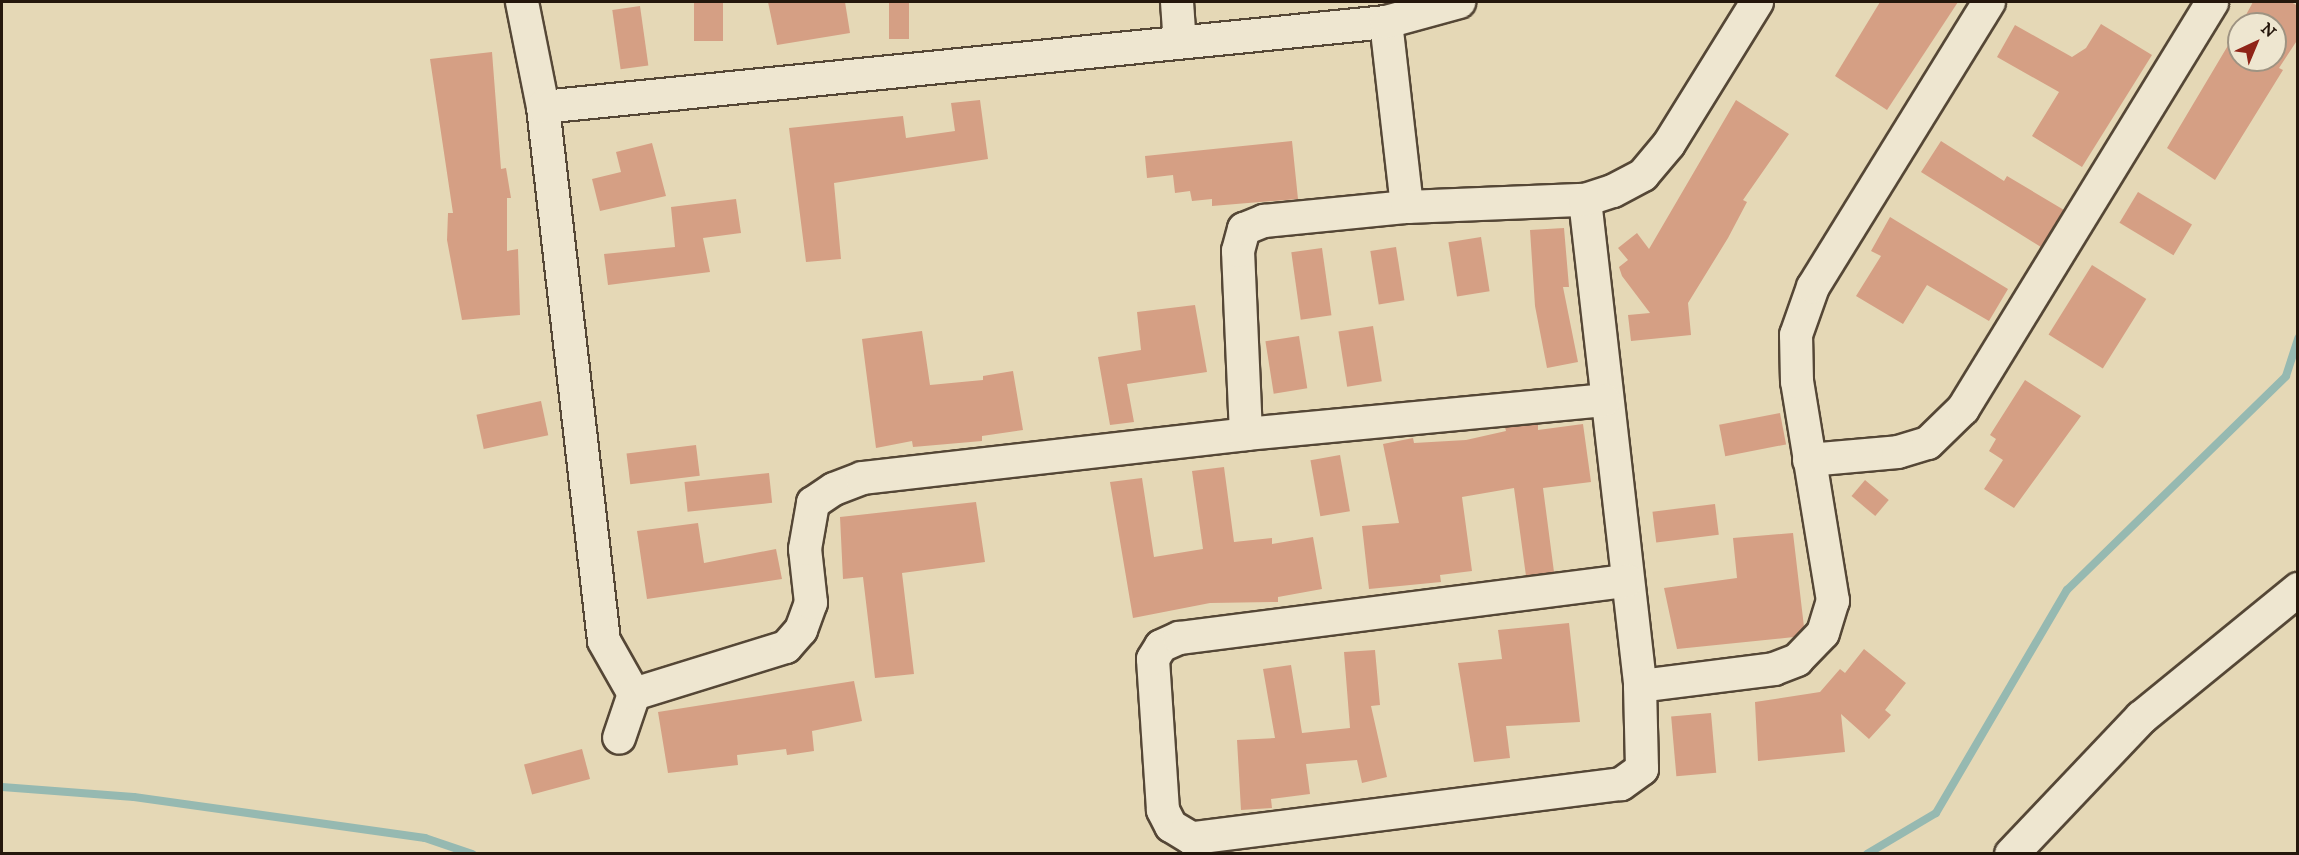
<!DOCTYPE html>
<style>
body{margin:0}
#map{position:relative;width:2299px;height:855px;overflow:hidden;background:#e5d8b6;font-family:"IM FELL DW Pica",serif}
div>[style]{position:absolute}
.stream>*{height:8px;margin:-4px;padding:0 4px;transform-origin:4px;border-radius:4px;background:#96b9b1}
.building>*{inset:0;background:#d59f84;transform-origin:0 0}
.roads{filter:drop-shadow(2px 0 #554736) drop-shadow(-2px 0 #554736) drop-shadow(0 2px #554736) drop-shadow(0 -2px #554736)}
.street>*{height:32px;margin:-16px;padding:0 16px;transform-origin:16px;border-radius:16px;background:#eee6d0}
.secondary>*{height:33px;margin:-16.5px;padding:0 16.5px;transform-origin:16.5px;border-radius:16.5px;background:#eee6d0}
span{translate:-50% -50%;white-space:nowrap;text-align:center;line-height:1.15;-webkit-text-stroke:5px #eee6d0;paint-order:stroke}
.frame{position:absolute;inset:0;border:3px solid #25170c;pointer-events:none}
.north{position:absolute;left:2227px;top:12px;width:60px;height:60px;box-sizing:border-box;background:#eee6d0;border:2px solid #9e9382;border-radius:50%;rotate:44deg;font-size:16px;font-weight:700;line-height:24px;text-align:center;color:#25170c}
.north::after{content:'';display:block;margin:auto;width:21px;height:27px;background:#8f2418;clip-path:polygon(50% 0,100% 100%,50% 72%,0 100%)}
</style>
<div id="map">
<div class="stream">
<div style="left:2px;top:787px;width:132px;rotate:4.3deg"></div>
<div style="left:134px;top:797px;width:294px;rotate:8deg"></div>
<div style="left:425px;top:838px;width:50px;rotate:18.8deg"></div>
<div style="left:1867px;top:854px;width:80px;rotate:-30.7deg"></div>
<div style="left:1936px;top:813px;width:259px;rotate:-59.6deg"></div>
<div style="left:2067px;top:590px;width:306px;rotate:-44.3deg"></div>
<div style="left:2286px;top:376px;width:40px;rotate:-72deg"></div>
</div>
<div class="building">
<div style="left:694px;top:2px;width:29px;height:39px"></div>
<div style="clip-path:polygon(768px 2px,845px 2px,850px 33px,777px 45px)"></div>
<div style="left:889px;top:2px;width:20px;height:37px"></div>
<div style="clip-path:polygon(1880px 2px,1958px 2px,1887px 110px,1835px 76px)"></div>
<div style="clip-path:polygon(2253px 2px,2291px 2px,2298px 6px,2298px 39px,2279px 68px,2283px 70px,2215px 180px,2167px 148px,2239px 27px,2239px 60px,2275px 60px,2275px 24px,2241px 24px)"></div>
<div style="left:640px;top:6px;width:60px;height:28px;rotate:82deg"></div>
<div style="clip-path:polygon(2101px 24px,2152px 55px,2082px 167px,2032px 136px,2059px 92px,1997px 57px,2015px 25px,2072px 57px,2086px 48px)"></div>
<div style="clip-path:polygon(492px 52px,501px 169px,506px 168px,511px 198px,507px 198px,507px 251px,518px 249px,520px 315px,462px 320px,447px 240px,448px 213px,453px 213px,430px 59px)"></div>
<div style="clip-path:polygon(980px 100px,988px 159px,834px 183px,841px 259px,806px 262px,789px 128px,903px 116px,906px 138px,955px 131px,951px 103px)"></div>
<div style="clip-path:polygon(1736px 100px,1789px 134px,1743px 200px,1747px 202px,1728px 238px,1688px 303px,1691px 335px,1631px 341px,1628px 315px,1650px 313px,1622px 276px,1619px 267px,1628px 260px,1618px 248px,1637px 233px,1649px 249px)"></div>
<div style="clip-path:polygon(1292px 141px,1298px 199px,1212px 206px,1212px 199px,1192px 201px,1190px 191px,1175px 193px,1173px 175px,1147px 178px,1145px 156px)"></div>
<div style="clip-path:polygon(1941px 141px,2004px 181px,2007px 176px,2064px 210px,2041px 247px,1921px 172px)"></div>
<div style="clip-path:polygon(652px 143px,666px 196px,600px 211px,592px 179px,621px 172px,616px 152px)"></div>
<div style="left:2138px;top:192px;width:63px;height:36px;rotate:31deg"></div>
<div style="clip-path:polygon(736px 199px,741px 233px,703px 238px,710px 272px,608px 285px,604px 254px,675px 247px,671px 207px)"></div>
<div style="clip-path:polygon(1890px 217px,2008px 289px,1989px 321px,1927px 285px,1903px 324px,1856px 296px,1881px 256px,1871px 251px)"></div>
<div style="clip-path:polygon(1564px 228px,1569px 287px,1563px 287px,1578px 362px,1547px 368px,1535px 306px,1530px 230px)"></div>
<div style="left:1481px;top:237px;width:55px;height:33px;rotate:81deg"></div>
<div style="left:1396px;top:247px;width:54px;height:26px;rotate:81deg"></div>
<div style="left:1322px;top:248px;width:68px;height:31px;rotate:82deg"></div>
<div style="left:2092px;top:265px;width:64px;height:82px;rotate:32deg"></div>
<div style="clip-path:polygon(1195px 305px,1207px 372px,1127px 384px,1134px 422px,1110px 425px,1098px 357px,1141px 350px,1137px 312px)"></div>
<div style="left:1373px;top:326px;width:56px;height:35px;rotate:81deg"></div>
<div style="clip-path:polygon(922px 331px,930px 385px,983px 380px,983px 376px,1013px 371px,1023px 430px,982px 436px,982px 441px,913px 447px,912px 441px,876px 448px,862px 339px)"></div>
<div style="left:1299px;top:336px;width:53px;height:34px;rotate:81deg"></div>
<div style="clip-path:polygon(2025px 380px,2081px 416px,2014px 508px,1984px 489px,2003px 460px,1989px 451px,1996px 439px,1990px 435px)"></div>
<div style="left:541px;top:401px;width:35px;height:66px;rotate:78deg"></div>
<div style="left:1780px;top:413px;width:32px;height:62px;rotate:79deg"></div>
<div style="clip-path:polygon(1538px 424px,1538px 430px,1583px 424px,1591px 482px,1543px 488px,1554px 572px,1526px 576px,1514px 488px,1462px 497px,1472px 571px,1440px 575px,1441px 582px,1369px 589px,1362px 526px,1399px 523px,1383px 444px,1413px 438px,1414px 443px,1466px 440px,1506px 431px,1505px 427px)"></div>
<div style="left:696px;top:445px;width:31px;height:70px;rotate:83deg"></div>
<div style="left:1340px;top:455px;width:57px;height:30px;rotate:80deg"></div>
<div style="clip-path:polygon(1224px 467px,1234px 542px,1272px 538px,1272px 544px,1313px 537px,1322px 589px,1278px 597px,1278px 602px,1210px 603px,1133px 618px,1110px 482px,1142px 478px,1154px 557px,1203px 549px,1192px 471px)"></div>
<div style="left:769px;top:473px;width:30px;height:85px;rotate:84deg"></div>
<div style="left:1865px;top:480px;width:31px;height:21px;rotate:40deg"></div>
<div style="clip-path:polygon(976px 502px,985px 562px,902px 573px,914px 674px,875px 678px,863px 577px,843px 579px,840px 517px)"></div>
<div style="left:1715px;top:504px;width:31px;height:63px;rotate:83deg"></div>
<div style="clip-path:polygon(698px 523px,704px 563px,776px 549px,782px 579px,647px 599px,637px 531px)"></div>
<div style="clip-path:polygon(1793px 533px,1804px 627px,1794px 637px,1677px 649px,1664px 588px,1737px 578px,1733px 538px)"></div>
<div style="clip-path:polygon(1569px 623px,1580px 722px,1506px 726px,1510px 758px,1474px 762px,1458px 663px,1502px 659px,1498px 630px)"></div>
<div style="clip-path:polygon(1864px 649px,1906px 683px,1885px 710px,1891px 715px,1869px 739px,1841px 714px,1845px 752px,1758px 761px,1755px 702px,1820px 692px,1840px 669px,1845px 673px)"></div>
<div style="clip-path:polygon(1375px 650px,1380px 705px,1371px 706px,1387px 777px,1362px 783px,1357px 760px,1306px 764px,1310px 794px,1271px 799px,1272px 808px,1241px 810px,1237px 740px,1275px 738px,1263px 669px,1291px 665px,1302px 733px,1350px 728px,1344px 652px)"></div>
<div style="clip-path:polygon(854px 681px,862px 721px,812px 731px,814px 751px,787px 755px,786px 749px,737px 755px,738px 765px,668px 773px,658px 712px)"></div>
<div style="left:1711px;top:713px;width:60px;height:40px;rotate:85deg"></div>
<div style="left:582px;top:749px;width:31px;height:60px;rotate:75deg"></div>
</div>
<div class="roads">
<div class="street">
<div style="left:522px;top:2px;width:107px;rotate:78.7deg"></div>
<div style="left:543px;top:107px;width:537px;rotate:83.48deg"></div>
<div style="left:604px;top:641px;width:61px;rotate:60.5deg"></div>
<div style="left:634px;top:694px;width:46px;rotate:108.8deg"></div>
<div style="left:1177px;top:2px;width:39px;rotate:86deg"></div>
<div style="left:1386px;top:22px;width:186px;rotate:83.5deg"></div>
<div style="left:543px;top:107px;width:847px;rotate:-5.76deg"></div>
<div style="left:1386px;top:22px;width:76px;rotate:-15.3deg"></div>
<div style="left:1585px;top:200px;width:489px;rotate:83.5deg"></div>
<div style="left:1640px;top:686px;width:83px;rotate:88.6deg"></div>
<div style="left:1642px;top:769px;width:26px;rotate:144deg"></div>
<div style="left:1621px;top:784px;width:433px;rotate:172.8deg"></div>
<div style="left:1191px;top:838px;width:23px;rotate:-149deg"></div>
<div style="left:1171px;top:826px;width:18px;rotate:-117deg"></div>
<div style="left:1163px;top:810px;width:151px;rotate:-93.8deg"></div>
<div style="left:1153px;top:659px;width:15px;rotate:-58deg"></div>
<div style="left:1161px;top:646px;width:20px;rotate:-24deg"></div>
<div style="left:1179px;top:638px;width:452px;rotate:-7.3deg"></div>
<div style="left:1246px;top:434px;width:360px;rotate:-5.4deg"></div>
<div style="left:1809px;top:460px;width:89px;rotate:-5.1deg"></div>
<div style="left:1898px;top:452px;width:31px;rotate:-17deg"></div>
<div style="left:1928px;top:443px;width:49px;rotate:-44.2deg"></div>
<div style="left:1963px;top:409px;width:477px;rotate:-58.5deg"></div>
<div style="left:1640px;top:686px;width:135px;rotate:-7.2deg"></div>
<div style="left:1774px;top:669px;width:25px;rotate:-21deg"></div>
<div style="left:1797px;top:660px;width:37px;rotate:-46deg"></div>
<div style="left:1823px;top:633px;width:34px;rotate:-73deg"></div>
<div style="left:1833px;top:601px;width:222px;rotate:-99.3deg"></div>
<div style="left:1797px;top:382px;width:47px;rotate:-91.2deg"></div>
<div style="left:1796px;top:335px;width:51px;rotate:-70.5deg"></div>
<div style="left:1813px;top:287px;width:335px;rotate:-58.3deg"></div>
<div style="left:634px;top:694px;width:159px;rotate:-17.2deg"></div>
<div style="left:786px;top:647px;width:23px;rotate:-49deg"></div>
<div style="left:801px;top:630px;width:29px;rotate:-70deg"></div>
<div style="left:811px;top:603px;width:54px;rotate:-96.3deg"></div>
<div style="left:805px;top:549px;width:47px;rotate:-80.1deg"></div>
<div style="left:813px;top:503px;width:25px;rotate:-34deg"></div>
<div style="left:834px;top:489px;width:30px;rotate:-21deg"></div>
<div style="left:862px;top:478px;width:387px;rotate:-6.5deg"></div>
<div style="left:1246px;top:434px;width:183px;rotate:-92.5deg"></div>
<div style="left:1238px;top:251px;width:23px;rotate:-75deg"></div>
<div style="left:1244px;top:229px;width:22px;rotate:-22deg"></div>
<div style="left:1264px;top:221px;width:144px;rotate:-5.6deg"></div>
<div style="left:1407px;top:207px;width:178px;rotate:-2.3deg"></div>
<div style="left:1585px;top:200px;width:29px;rotate:-18deg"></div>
<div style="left:1613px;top:191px;width:34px;rotate:-28deg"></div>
<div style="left:1643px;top:175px;width:40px;rotate:-50deg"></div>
<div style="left:1669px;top:144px;width:167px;rotate:-58.2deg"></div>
</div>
<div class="secondary">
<div style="left:2011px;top:854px;width:189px;rotate:-46.5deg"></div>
<div style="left:2141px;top:717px;width:203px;rotate:-39.2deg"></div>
</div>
</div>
<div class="frame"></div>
<div class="north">N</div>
</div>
